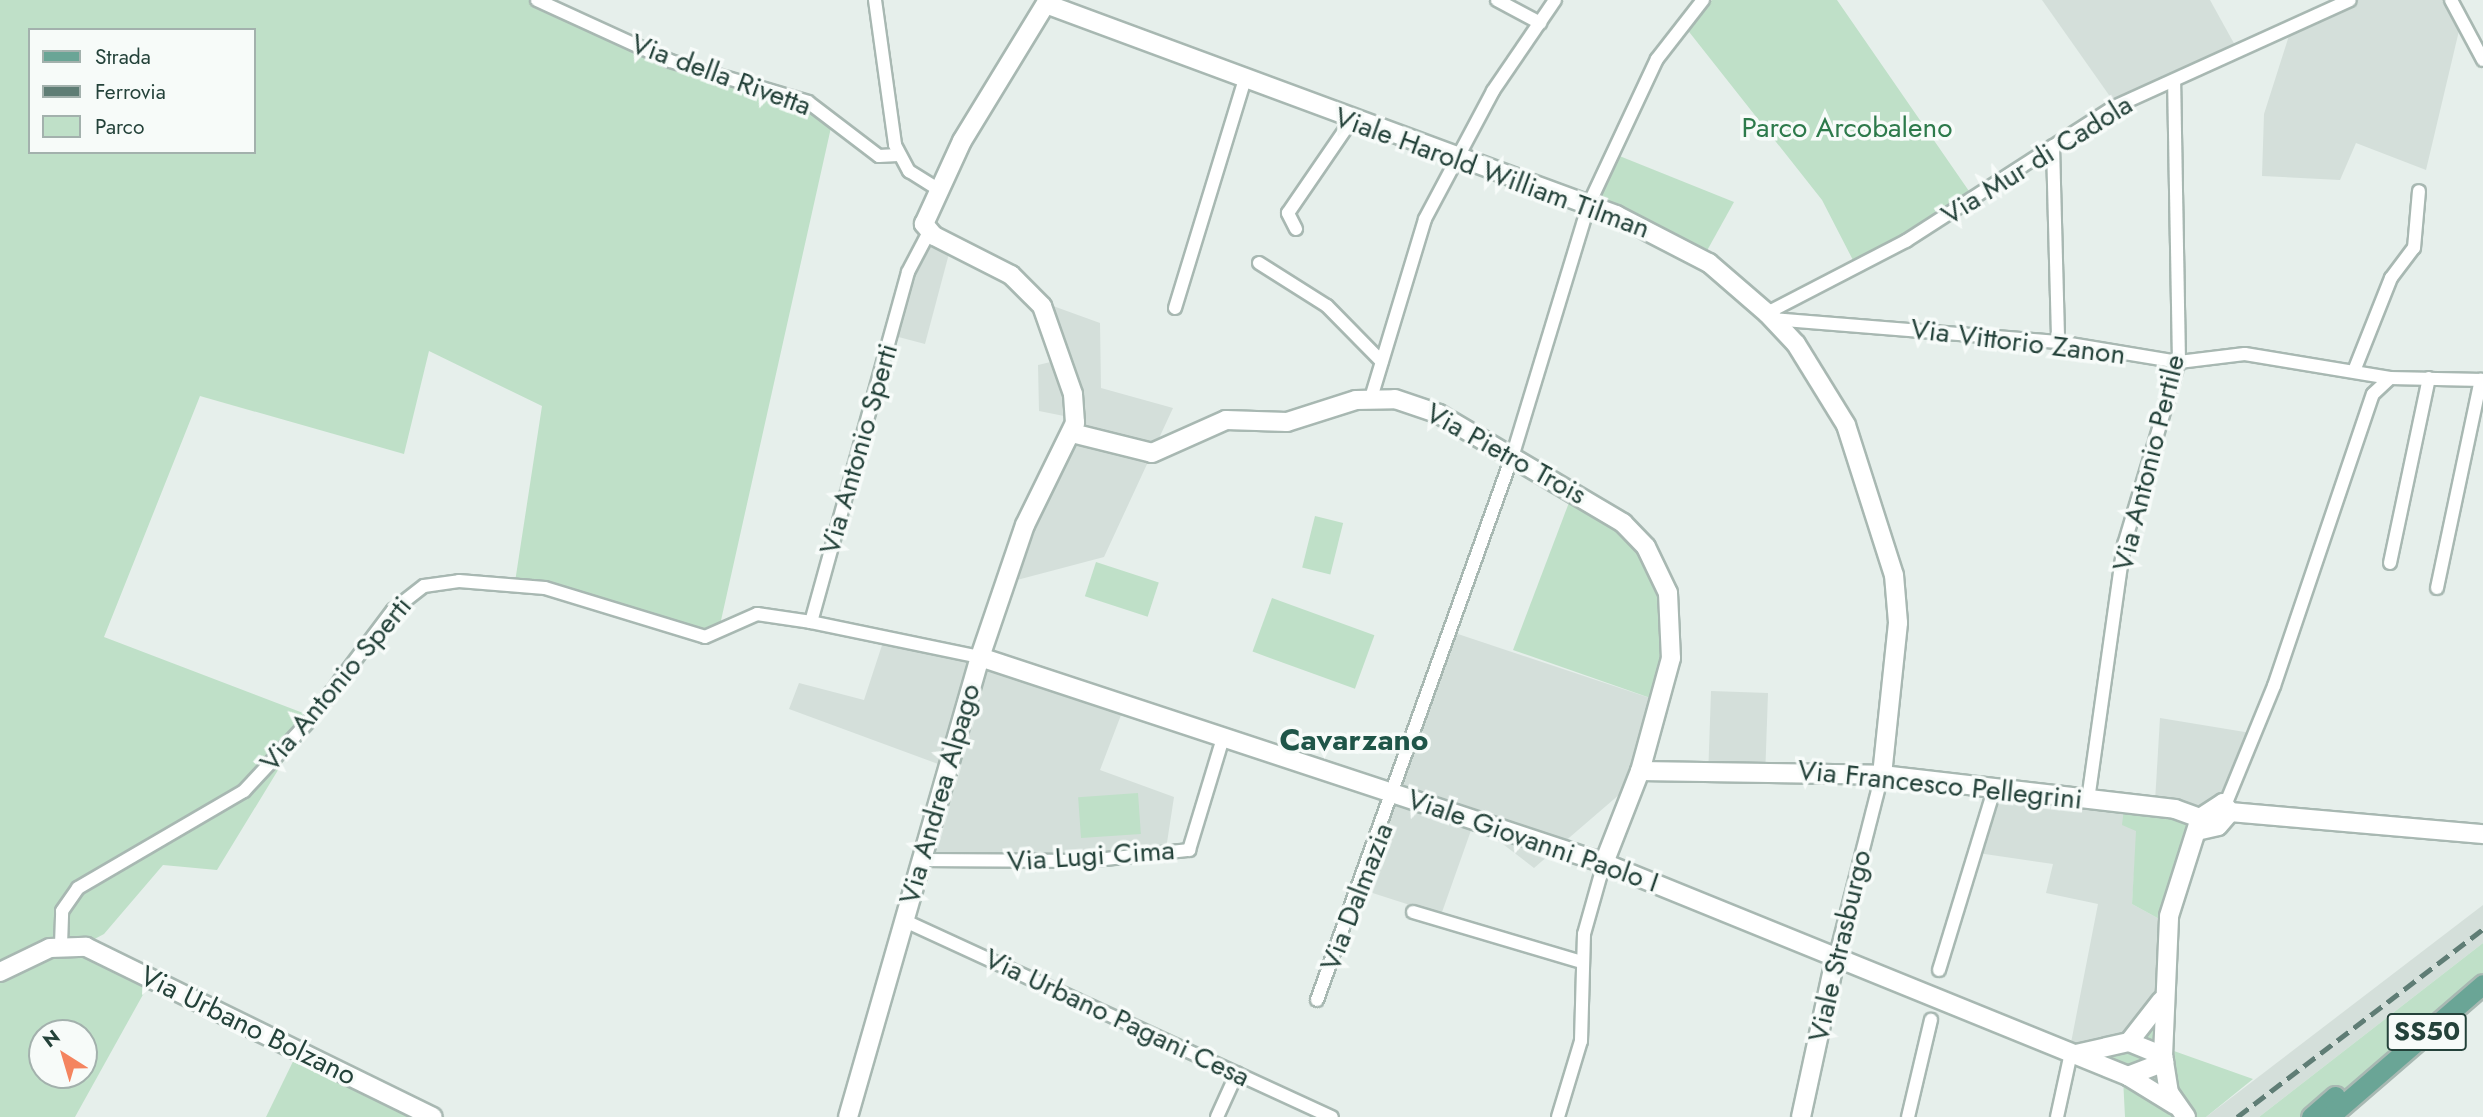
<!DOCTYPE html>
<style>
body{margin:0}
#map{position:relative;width:2483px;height:1117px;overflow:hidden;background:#e6efeb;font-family:Jost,sans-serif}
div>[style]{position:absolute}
.built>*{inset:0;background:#d4dfda;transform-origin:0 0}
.green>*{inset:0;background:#bfe0c8;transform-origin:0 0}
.roads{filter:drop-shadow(2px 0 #a8b8b2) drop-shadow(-2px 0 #a8b8b2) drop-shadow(0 2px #a8b8b2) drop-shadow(0 -2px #a8b8b2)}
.street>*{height:12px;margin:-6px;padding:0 6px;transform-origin:6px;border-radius:6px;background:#fff}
.secondary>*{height:18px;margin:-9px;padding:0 9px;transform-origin:9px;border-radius:9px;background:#fff}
.primary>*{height:19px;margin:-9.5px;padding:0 9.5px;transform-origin:9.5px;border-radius:9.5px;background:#6aa596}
.rail>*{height:4.5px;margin-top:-2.25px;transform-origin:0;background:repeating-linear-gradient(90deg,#5f7d75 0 14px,transparent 0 21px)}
span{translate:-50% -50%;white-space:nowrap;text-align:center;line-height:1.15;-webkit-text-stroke:7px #f7fbf9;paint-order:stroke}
.shield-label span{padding:2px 5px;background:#f7fbf9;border:2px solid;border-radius:5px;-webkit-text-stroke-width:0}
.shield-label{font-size:26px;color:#24423a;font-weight:700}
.street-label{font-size:28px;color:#24423a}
.park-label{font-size:28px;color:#2d7a4b}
.neighbourhood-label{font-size:30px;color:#1f5548;font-weight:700}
.legend{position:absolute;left:28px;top:28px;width:228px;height:126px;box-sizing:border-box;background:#f7fbf9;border:2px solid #a3b1ad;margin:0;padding:9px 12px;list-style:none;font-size:21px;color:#24423a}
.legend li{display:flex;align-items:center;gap:14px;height:35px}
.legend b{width:35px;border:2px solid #a3b1ad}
.north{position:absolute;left:28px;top:1019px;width:70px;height:70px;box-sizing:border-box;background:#f7fbf9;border:2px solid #a3b1ad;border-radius:50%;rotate:323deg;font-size:19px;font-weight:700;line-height:28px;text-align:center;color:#24423a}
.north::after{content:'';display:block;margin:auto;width:24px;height:32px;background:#f4845f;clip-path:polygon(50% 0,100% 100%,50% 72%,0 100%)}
</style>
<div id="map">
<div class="built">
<div style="clip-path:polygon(2042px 0,2210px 0,2236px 47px,2116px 105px)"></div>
<div style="clip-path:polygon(2339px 0,2452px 0,2462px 18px,2426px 170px,2356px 143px,2340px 180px,2262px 176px,2264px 114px,2294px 20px)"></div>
<div style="clip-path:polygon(922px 231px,951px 246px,925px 344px,891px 335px)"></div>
<div style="clip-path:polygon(1042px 302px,1100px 323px,1101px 388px,1173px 408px,1104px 557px,1006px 583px,1069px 417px,1039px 411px,1038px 365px,1059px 360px)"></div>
<div style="clip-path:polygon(1449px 631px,1659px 701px,1642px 775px,1534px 868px,1474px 822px,1441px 915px,1357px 888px)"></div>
<div style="clip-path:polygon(885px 636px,1126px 702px,1100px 770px,1174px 797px,1166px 849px,922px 862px,949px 768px,789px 709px,799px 683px,864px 700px)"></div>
<div style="left:1768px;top:693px;width:79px;height:57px;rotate:92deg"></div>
<div style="clip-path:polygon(2160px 718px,2257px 734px,2217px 818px,2155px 802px)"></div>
<div style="clip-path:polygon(1990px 788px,2125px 800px,2137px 830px,2132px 904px,2163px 921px,2158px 1013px,2096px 1050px,2069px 1053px,2098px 904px,2046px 893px,2053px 864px,1971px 852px)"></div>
<div style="clip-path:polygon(2483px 905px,2483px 943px,2259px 1117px,2206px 1117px)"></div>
</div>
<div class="green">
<div style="clip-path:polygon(evenodd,0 0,533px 0,663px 62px,814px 109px,832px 123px,720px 625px,705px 632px,515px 582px,542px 406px,429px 351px,404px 454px,200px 396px,104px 637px,311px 716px,217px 870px,163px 865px,104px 934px,87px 943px,155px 973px,75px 1117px,0 1117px,0 0,30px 30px,254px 30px,254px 152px,30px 152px,30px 30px,0 0,42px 1033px,84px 1033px,84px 1075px,42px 1075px,42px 1033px)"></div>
<div style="clip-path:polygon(1712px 0,1837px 0,1971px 194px,1856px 266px,1822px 200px,1686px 28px)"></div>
<div style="clip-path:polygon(1617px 155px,1734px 202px,1704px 256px,1595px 202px)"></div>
<div style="clip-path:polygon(1573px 492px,1641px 534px,1676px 638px,1659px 701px,1513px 650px)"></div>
<div style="left:1315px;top:516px;width:29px;height:53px;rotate:14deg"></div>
<div style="left:1096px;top:562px;width:66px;height:36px;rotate:18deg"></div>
<div style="left:1272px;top:598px;width:109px;height:57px;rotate:20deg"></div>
<div style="left:1138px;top:793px;width:41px;height:60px;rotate:86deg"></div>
<div style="clip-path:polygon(2125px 800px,2217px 818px,2163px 921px,2132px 904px,2136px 831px,2122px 825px)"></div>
<div style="clip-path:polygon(2483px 943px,2483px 987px,2332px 1117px,2259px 1117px)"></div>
<div style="clip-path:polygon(2158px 1013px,2157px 1045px,2253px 1079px,2206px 1117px,2125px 1117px,2123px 1078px,2096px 1050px)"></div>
<div style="clip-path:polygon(301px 1045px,445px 1117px,266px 1117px)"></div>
</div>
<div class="roads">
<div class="street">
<div style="left:537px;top:0;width:146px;rotate:24.6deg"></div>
<div style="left:670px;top:61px;width:144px;rotate:16.5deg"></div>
<div style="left:808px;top:102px;width:89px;rotate:37.3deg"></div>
<div style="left:879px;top:156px;width:19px;rotate:-3deg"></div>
<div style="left:875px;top:0;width:146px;rotate:82.1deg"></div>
<div style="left:895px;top:145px;width:30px;rotate:62deg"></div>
<div style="left:909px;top:171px;width:36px;rotate:32deg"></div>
<div style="left:1497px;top:0;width:49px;rotate:28.1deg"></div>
<div style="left:2451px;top:0;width:68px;rotate:61.9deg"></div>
<div style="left:2053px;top:146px;width:196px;rotate:88.5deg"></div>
<div style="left:1296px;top:229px;width:18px;rotate:-117deg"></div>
<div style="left:1288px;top:213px;width:112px;rotate:-55.6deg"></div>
<div style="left:1259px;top:263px;width:80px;rotate:32.3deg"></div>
<div style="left:1327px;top:306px;width:78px;rotate:45.5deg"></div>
<div style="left:1175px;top:308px;width:236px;rotate:-73deg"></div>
<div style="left:1767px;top:313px;width:157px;rotate:-27.4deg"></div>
<div style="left:1906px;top:241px;width:245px;rotate:-32.8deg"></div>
<div style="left:2112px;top:108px;width:261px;rotate:-24.4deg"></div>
<div style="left:1772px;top:319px;width:287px;rotate:4.6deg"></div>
<div style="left:2058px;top:342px;width:123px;rotate:9.4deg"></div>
<div style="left:2179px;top:362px;width:66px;rotate:-6.9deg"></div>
<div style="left:2245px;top:354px;width:147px;rotate:9.4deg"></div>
<div style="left:2390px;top:378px;width:93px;rotate:1.2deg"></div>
<div style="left:2354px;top:371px;width:100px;rotate:-68.3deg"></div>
<div style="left:2391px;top:278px;width:38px;rotate:-53deg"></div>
<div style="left:2414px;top:248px;width:57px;rotate:-85deg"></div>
<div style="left:1371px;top:398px;width:187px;rotate:-73.2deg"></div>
<div style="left:1425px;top:219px;width:145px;rotate:-62deg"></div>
<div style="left:1493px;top:91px;width:110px;rotate:-55.7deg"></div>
<div style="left:2390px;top:563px;width:189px;rotate:-78.1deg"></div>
<div style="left:2437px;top:588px;width:213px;rotate:-78.1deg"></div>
<div style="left:811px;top:622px;width:173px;rotate:11.7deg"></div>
<div style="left:2088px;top:800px;width:258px;rotate:-82deg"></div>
<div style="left:2124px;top:545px;width:191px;rotate:-73.3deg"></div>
<div style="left:2179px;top:362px;width:281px;rotate:-91deg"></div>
<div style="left:2226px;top:803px;width:126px;rotate:-67.7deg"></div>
<div style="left:2274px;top:686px;width:308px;rotate:-71.3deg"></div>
<div style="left:2373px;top:394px;width:23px;rotate:-43deg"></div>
<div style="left:919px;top:860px;width:168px;rotate:0.3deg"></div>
<div style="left:1087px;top:861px;width:103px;rotate:-6.2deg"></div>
<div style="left:1189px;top:850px;width:117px;rotate:-73.1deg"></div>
<div style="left:1413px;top:912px;width:176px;rotate:16.5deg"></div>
<div style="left:903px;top:920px;width:472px;rotate:24.7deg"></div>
<div style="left:61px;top:945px;width:34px;rotate:-88deg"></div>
<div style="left:62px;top:911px;width:28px;rotate:-55deg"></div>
<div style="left:78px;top:888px;width:192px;rotate:-30.3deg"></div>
<div style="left:244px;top:791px;width:97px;rotate:-47.1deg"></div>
<div style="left:310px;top:720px;width:138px;rotate:-53deg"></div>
<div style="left:393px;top:610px;width:39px;rotate:-38deg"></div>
<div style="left:424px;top:586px;width:35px;rotate:-8deg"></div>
<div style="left:459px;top:581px;width:86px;rotate:4.7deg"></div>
<div style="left:545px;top:588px;width:167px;rotate:17deg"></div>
<div style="left:705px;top:637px;width:57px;rotate:-23.9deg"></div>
<div style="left:757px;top:614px;width:55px;rotate:8.4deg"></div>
<div style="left:811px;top:622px;width:363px;rotate:-74.5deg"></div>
<div style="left:908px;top:272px;width:45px;rotate:-62.3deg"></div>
<div style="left:1836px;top:955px;width:186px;rotate:-75.7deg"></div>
<div style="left:1939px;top:970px;width:185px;rotate:-73deg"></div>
<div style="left:1317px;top:1000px;width:580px;rotate:-70.25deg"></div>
<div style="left:1513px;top:454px;width:261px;rotate:-73.1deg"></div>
<div style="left:1589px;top:204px;width:160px;rotate:-64.9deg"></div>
<div style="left:1657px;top:59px;width:75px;rotate:-52.1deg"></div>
<div style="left:1217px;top:1117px;width:48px;rotate:-65.6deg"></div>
<div style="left:1558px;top:1117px;width:79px;rotate:-73.2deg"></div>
<div style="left:1581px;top:1041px;width:107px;rotate:-88.4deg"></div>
<div style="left:1584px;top:934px;width:74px;rotate:-74.3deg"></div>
<div style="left:1908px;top:1117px;width:100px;rotate:-76.7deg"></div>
<div style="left:2057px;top:1117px;width:66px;rotate:-77.7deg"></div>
</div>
<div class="secondary">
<div style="left:1046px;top:4px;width:608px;rotate:20.31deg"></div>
<div style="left:1616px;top:215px;width:105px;rotate:27.3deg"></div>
<div style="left:1709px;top:263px;width:77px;rotate:40.8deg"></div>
<div style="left:1767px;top:313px;width:42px;rotate:46.9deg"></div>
<div style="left:1796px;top:344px;width:95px;rotate:58.3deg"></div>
<div style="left:1846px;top:425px;width:157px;rotate:72.3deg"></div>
<div style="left:1894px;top:575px;width:48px;rotate:85.2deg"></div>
<div style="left:1898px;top:623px;width:153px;rotate:96deg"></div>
<div style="left:1072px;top:433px;width:82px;rotate:14deg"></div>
<div style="left:1152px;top:453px;width:81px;rotate:-24deg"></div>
<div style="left:1226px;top:420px;width:61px;rotate:1.9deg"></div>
<div style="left:1287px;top:422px;width:72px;rotate:-17.7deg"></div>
<div style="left:1356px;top:400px;width:39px;rotate:-1deg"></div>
<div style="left:1395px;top:399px;width:46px;rotate:18.8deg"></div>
<div style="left:1439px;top:414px;width:214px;rotate:30.6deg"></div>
<div style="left:1623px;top:523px;width:33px;rotate:46deg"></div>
<div style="left:1646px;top:547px;width:51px;rotate:64.4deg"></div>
<div style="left:1668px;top:593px;width:65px;rotate:87.4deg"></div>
<div style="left:1671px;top:658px;width:117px;rotate:105.3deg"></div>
<div style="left:1640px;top:771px;width:99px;rotate:111.4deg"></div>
<div style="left:980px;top:657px;width:657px;rotate:18.27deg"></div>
<div style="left:1604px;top:863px;width:566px;rotate:22.12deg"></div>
<div style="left:2128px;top:1076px;width:39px;rotate:-21deg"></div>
<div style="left:1640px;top:771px;width:242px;rotate:0.9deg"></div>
<div style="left:1882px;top:775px;width:295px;rotate:6.6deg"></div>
<div style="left:2175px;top:809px;width:27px;rotate:20deg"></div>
<div style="left:2230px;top:812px;width:254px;rotate:5deg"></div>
<div style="left:2201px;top:830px;width:17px;rotate:-13deg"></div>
<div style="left:2218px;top:826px;width:18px;rotate:-49deg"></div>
<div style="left:0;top:972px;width:55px;rotate:-25.6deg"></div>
<div style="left:50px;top:948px;width:36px;rotate:-2deg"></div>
<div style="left:86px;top:947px;width:386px;rotate:26.1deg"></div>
<div style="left:2129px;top:1042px;width:52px;rotate:-52deg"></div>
<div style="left:2076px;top:1054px;width:54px;rotate:-12.8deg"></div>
<div style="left:2129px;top:1042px;width:37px;rotate:22deg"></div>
<div style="left:2128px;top:1076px;width:55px;rotate:31.7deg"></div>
<div style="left:848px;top:1117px;width:479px;rotate:-74deg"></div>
<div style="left:980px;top:657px;width:139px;rotate:-71.2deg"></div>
<div style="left:1025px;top:525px;width:114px;rotate:-63.9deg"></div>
<div style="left:1075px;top:423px;width:29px;rotate:-94deg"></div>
<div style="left:1073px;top:394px;width:93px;rotate:-109.4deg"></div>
<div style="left:1042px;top:306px;width:44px;rotate:-135deg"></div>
<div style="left:1011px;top:275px;width:86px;rotate:-153.1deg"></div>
<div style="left:934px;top:236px;width:16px;rotate:-130deg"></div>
<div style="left:924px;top:224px;width:91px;rotate:-65.4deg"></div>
<div style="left:962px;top:141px;width:165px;rotate:-58.6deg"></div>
<div style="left:1801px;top:1117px;width:166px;rotate:-77.8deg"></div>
<div style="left:2186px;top:1117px;width:29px;rotate:-125deg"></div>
<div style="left:2169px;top:1093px;width:37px;rotate:-99deg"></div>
<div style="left:2163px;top:1056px;width:140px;rotate:-87.5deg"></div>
<div style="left:2169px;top:916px;width:103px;rotate:-72.4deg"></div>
<div style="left:2200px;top:818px;width:27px;rotate:-33deg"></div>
<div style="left:2223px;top:803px;width:11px;rotate:52deg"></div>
</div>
<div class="primary">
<div style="left:2311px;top:1117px;width:32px;rotate:-41deg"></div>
<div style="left:2329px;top:1117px;width:203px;rotate:-40.8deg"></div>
</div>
</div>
<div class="rail">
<div style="left:2237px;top:1117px;width:310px;rotate:-37.4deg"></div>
</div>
<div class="shield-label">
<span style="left:2427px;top:1032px">SS50</span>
</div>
<div class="street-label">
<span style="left:721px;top:75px;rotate:20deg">Via della Rivetta</span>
<span style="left:2037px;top:160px;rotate:-32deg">Via Mur di Cadola</span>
<span style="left:1492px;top:173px;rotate:20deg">Viale Harold William Tilman</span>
<span style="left:2018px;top:342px;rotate:7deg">Via Vittorio Zanon</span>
<span style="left:859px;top:449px;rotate:-74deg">Via Antonio Sperti</span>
<span style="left:1506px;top:454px;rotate:29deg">Via Pietro Trois</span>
<span style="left:2149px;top:463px;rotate:-76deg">Via Antonio Pertile</span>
<span style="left:336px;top:684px;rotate:-50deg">Via Antonio Sperti</span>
<span style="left:1940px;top:785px;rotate:6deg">Via Francesco Pellegrini</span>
<span style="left:940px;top:794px;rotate:-74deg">Via Andrea Alpago</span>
<span style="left:1533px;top:841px;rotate:19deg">Viale Giovanni Paolo I</span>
<span style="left:1091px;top:856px;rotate:-4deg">Via Lugi Cima</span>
<span style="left:1357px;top:897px;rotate:-69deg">Via Dalmazia</span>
<span style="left:1840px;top:946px;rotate:-77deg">Viale Strasburgo</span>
<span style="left:1117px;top:1018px;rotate:25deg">Via Urbano Pagani Cesa</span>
<span style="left:248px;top:1026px;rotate:26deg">Via Urbano Bolzano</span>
</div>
<div class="park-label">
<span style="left:1847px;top:128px">Parco Arcobaleno</span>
</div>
<div class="neighbourhood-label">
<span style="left:1354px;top:740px">Cavarzano</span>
</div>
<ul class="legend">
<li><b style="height:9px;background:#6aa596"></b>Strada</li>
<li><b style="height:9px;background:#5f7d75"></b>Ferrovia</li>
<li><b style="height:19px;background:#bfe0c8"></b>Parco</li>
</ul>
<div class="north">N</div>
</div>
